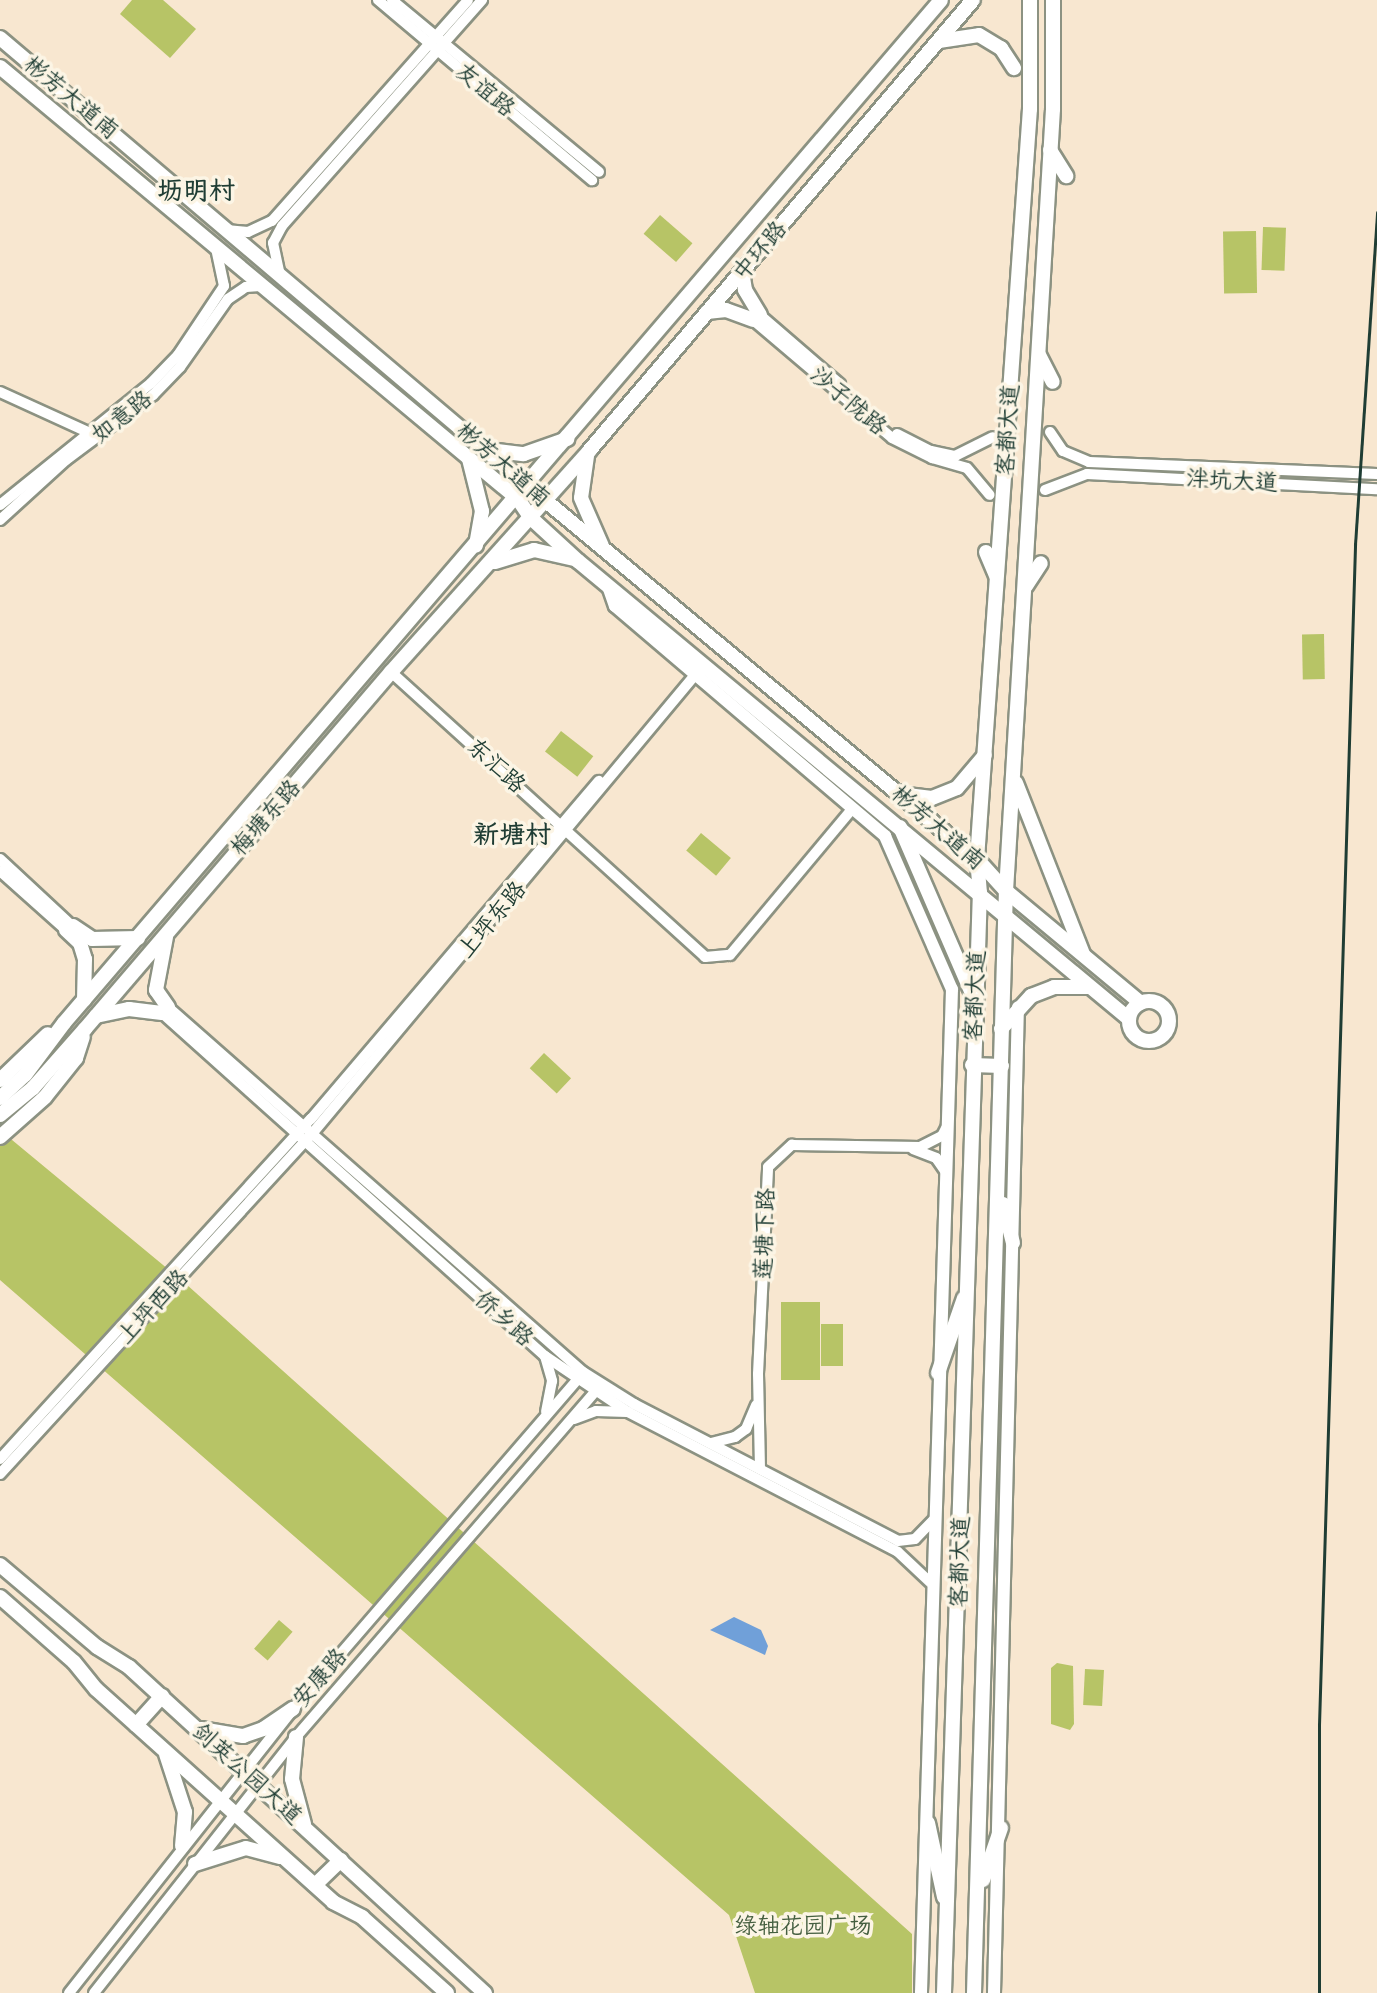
<!DOCTYPE html>
<meta charset="utf-8">
<style>
body{margin:0}
#map{position:relative;width:1377px;height:1993px;overflow:hidden;background:#f8e7d0;font-family:"Comic Neue","LXGW WenKai TC",sans-serif}
div>[style]{position:absolute}
.green>*{inset:0;background:#b7c466;transform-origin:0 0}
.water>*{inset:0;background:#70a0d9}
.roads{filter:drop-shadow(2px 0 #8c9282) drop-shadow(-2px 0 #8c9282) drop-shadow(0 2px #8c9282) drop-shadow(0 -2px #8c9282)}
.tertiary>*{height:10px;margin:-5px;padding:0 5px;transform-origin:5px;border-radius:5px;background:#fff}
.secondary>*{height:12px;margin:-6px;padding:0 6px;transform-origin:6px;border-radius:6px;background:#fff}
.primary>*{height:14px;margin:-7px;padding:0 7px;transform-origin:7px;border-radius:7px;background:#fff}
.primary>.ring{margin:-7px;padding:0;box-sizing:content-box;background:none;border:14px solid #fff;border-radius:50%}
.trunk>*{height:14px;margin:-7px;padding:0 7px;transform-origin:7px;border-radius:7px;background:#fff}
.rail>*{height:2.5px;margin:-1.25px;padding:0 1.25px;transform-origin:1.25px;border-radius:1.25px;background:#1f3d34}
span{translate:-50% -50%;white-space:nowrap;text-align:center;line-height:1.15;-webkit-text-stroke:7px #fcf5e5;paint-order:stroke}
.street-label{font-size:23px;color:#1f3d34}
.park-label{font-size:23px;color:#455f40}
.quarter-label{font-size:26px;color:#1f3d34;font-weight:700}
</style>
<div id="map">
<div class="green">
<div style="clip-path:polygon(132px 0,163px 0,196px 29px,170px 58px,120px 14px)"></div>
<div style="left:660px;top:215px;width:43px;height:25px;rotate:41deg"></div>
<div style="left:1263px;top:227px;width:23px;height:43px;rotate:2deg"></div>
<div style="left:1256px;top:231px;width:62px;height:33px;rotate:89deg"></div>
<div style="left:1324px;top:634px;width:45px;height:22px;rotate:89deg"></div>
<div style="left:561px;top:731px;width:41px;height:26px;rotate:38deg"></div>
<div style="left:701px;top:833px;width:39px;height:23px;rotate:40deg"></div>
<div style="left:544px;top:1053px;width:37px;height:21px;rotate:43deg"></div>
<div style="clip-path:polygon(0 1130px,186px 1284px,912px 1934px,912px 1993px,755px 1993px,729px 1915px,0 1280px)"></div>
<div style="left:781px;top:1302px;width:39px;height:78px"></div>
<div style="left:821px;top:1324px;width:22px;height:42px"></div>
<div style="left:279px;top:1620px;width:18px;height:38px;rotate:41deg"></div>
<div style="clip-path:polygon(1057px 1663px,1073px 1666px,1074px 1724px,1070px 1730px,1051px 1724px,1051px 1668px)"></div>
<div style="left:1085px;top:1669px;width:19px;height:36px;rotate:3deg"></div>
</div>
<div class="water">
<div style="clip-path:polygon(734px 1617px,761px 1630px,768px 1646px,765px 1655px,710px 1630px)"></div>
</div>
<div class="roads">
<div class="tertiary">
<div style="left:378px;top:0;width:280px;rotate:40.1deg"></div>
<div style="left:392px;top:0;width:269px;rotate:39.7deg"></div>
<div style="left:226px;top:230px;width:22px;rotate:5deg"></div>
<div style="left:248px;top:232px;width:26px;rotate:-25deg"></div>
<div style="left:272px;top:221px;width:295px;rotate:-48.4deg"></div>
<div style="left:279px;top:271px;width:29px;rotate:-102deg"></div>
<div style="left:273px;top:243px;width:19px;rotate:-62deg"></div>
<div style="left:282px;top:226px;width:302px;rotate:-48.5deg"></div>
<div style="left:760px;top:315px;width:106px;rotate:40.8deg"></div>
<div style="left:753px;top:320px;width:182px;rotate:40.3deg"></div>
<div style="left:892px;top:438px;width:45px;rotate:26.6deg"></div>
<div style="left:932px;top:458px;width:36px;rotate:16deg"></div>
<div style="left:967px;top:468px;width:35px;rotate:50deg"></div>
<div style="left:0;top:392px;width:101px;rotate:24.5deg"></div>
<div style="left:1050px;top:432px;width:23px;rotate:56deg"></div>
<div style="left:1063px;top:451px;width:28px;rotate:23deg"></div>
<div style="left:1089px;top:462px;width:288px;rotate:2.4deg"></div>
<div style="left:897px;top:434px;width:38px;rotate:27deg"></div>
<div style="left:931px;top:451px;width:25px;rotate:12deg"></div>
<div style="left:955px;top:456px;width:42px;rotate:-26.6deg"></div>
<div style="left:1045px;top:490px;width:45px;rotate:-20.9deg"></div>
<div style="left:1087px;top:474px;width:290px;rotate:3deg"></div>
<div style="left:0;top:505px;width:194px;rotate:-38.9deg"></div>
<div style="left:151px;top:383px;width:39px;rotate:-46deg"></div>
<div style="left:178px;top:355px;width:83px;rotate:-56.3deg"></div>
<div style="left:224px;top:286px;width:38px;rotate:-102deg"></div>
<div style="left:0;top:520px;width:89px;rotate:-42.3deg"></div>
<div style="left:66px;top:460px;width:109px;rotate:-36.8deg"></div>
<div style="left:153px;top:395px;width:39px;rotate:-46deg"></div>
<div style="left:180px;top:367px;width:83px;rotate:-54.8deg"></div>
<div style="left:228px;top:299px;width:22px;rotate:-34deg"></div>
<div style="left:246px;top:287px;width:14px;rotate:-4deg"></div>
<div style="left:391px;top:672px;width:424px;rotate:42.2deg"></div>
<div style="left:705px;top:957px;width:25px;rotate:-5deg"></div>
<div style="left:730px;top:955px;width:190px;rotate:-50.1deg"></div>
<div style="left:0;top:859px;width:98px;rotate:42.9deg"></div>
<div style="left:0;top:871px;width:89px;rotate:41.8deg"></div>
<div style="left:168px;top:1007px;width:553px;rotate:41.33deg"></div>
<div style="left:583px;top:1372px;width:60px;rotate:32.1deg"></div>
<div style="left:634px;top:1404px;width:297px;rotate:27.4deg"></div>
<div style="left:898px;top:1541px;width:17px;rotate:-7deg"></div>
<div style="left:915px;top:1539px;width:29px;rotate:-46deg"></div>
<div style="left:162px;top:1013px;width:514px;rotate:41.85deg"></div>
<div style="left:545px;top:1356px;width:100px;rotate:34deg"></div>
<div style="left:628px;top:1412px;width:304px;rotate:27.4deg"></div>
<div style="left:898px;top:1552px;width:44px;rotate:43.2deg"></div>
<div style="left:913px;top:1149px;width:25px;rotate:21deg"></div>
<div style="left:936px;top:1158px;width:16px;rotate:55deg"></div>
<div style="left:545px;top:1356px;width:26px;rotate:74deg"></div>
<div style="left:552px;top:1381px;width:31px;rotate:101deg"></div>
<div style="left:574px;top:1419px;width:23px;rotate:-20deg"></div>
<div style="left:596px;top:1411px;width:31px;rotate:2deg"></div>
<div style="left:711px;top:1443px;width:25px;rotate:-14deg"></div>
<div style="left:735px;top:1437px;width:14px;rotate:-36deg"></div>
<div style="left:746px;top:1429px;width:26px;rotate:-67deg"></div>
<div style="left:0;top:1459px;width:461px;rotate:-47.6deg"></div>
<div style="left:311px;top:1119px;width:444px;rotate:-49.6deg"></div>
<div style="left:760px;top:1469px;width:95px;rotate:-91.2deg"></div>
<div style="left:758px;top:1374px;width:207px;rotate:-87.2deg"></div>
<div style="left:768px;top:1167px;width:33px;rotate:-43deg"></div>
<div style="left:792px;top:1145px;width:128px;rotate:0.9deg"></div>
<div style="left:920px;top:1147px;width:25px;rotate:-27deg"></div>
<div style="left:942px;top:1136px;width:9px;rotate:-63deg"></div>
<div style="left:0;top:1474px;width:460px;rotate:-47.5deg"></div>
<div style="left:311px;top:1135px;width:607px;rotate:-50.15deg"></div>
<div style="left:69px;top:1993px;width:362px;rotate:-51.7deg"></div>
<div style="left:293px;top:1709px;width:441px;rotate:-49.2deg"></div>
<div style="left:94px;top:1993px;width:326px;rotate:-51.7deg"></div>
<div style="left:296px;top:1737px;width:464px;rotate:-49.1deg"></div>
</div>
<div class="secondary">
<div style="left:608px;top:586px;width:21px;rotate:71deg"></div>
<div style="left:615px;top:606px;width:355px;rotate:40.4deg"></div>
<div style="left:885px;top:836px;width:167px;rotate:66.4deg"></div>
<div style="left:952px;top:989px;width:1004px;rotate:91.77deg"></div>
<div style="left:994px;top:1993px;width:986px;rotate:-88.61deg"></div>
</div>
<div class="primary">
<div style="left:0;top:38px;width:716px;rotate:40.3deg"></div>
<div style="left:546px;top:501px;width:560px;rotate:39.71deg"></div>
<div style="left:977px;top:859px;width:43px;rotate:47.8deg"></div>
<div style="left:1006px;top:891px;width:175px;rotate:39.7deg"></div>
<div style="left:939px;top:41px;width:40px;rotate:-8.5deg"></div>
<div style="left:979px;top:35px;width:26px;rotate:31deg"></div>
<div style="left:1001px;top:48px;width:24px;rotate:57deg"></div>
<div style="left:0;top:67px;width:674px;rotate:39.83deg"></div>
<div style="left:518px;top:499px;width:23px;rotate:56deg"></div>
<div style="left:531px;top:518px;width:64px;rotate:42.5deg"></div>
<div style="left:578px;top:561px;width:716px;rotate:39.73deg"></div>
<div style="left:742px;top:271px;width:19px;rotate:81deg"></div>
<div style="left:745px;top:290px;width:29px;rotate:59deg"></div>
<div style="left:707px;top:312px;width:19px;rotate:-6deg"></div>
<div style="left:726px;top:310px;width:29px;rotate:20deg"></div>
<div style="left:489px;top:450px;width:35px;rotate:7deg"></div>
<div style="left:524px;top:454px;width:46px;rotate:-19.2deg"></div>
<div style="left:587px;top:456px;width:42px;rotate:98.1deg"></div>
<div style="left:581px;top:498px;width:52px;rotate:66.4deg"></div>
<div style="left:469px;top:459px;width:54px;rotate:76deg"></div>
<div style="left:482px;top:511px;width:35px;rotate:100deg"></div>
<div style="left:495px;top:562px;width:41px;rotate:-17.1deg"></div>
<div style="left:534px;top:550px;width:41px;rotate:12.7deg"></div>
<div style="left:73px;top:926px;width:23px;rotate:34deg"></div>
<div style="left:92px;top:939px;width:46px;rotate:-1.2deg"></div>
<div style="left:66px;top:930px;width:19px;rotate:43deg"></div>
<div style="left:80px;top:943px;width:17px;rotate:73deg"></div>
<div style="left:85px;top:959px;width:41px;rotate:91.4deg"></div>
<div style="left:166px;top:937px;width:54px;rotate:100.7deg"></div>
<div style="left:156px;top:990px;width:21px;rotate:55deg"></div>
<div class="ring" style="left:1129px;top:1001px;width:26px;height:26px"></div>
<div style="left:96px;top:1016px;width:34px;rotate:-12deg"></div>
<div style="left:129px;top:1009px;width:33px;rotate:7deg"></div>
<div style="left:0;top:1080px;width:66px;rotate:-43.8deg"></div>
<div style="left:0;top:1098px;width:34px;rotate:-43deg"></div>
<div style="left:25px;top:1075px;width:65px;rotate:-53.1deg"></div>
<div style="left:64px;top:1023px;width:1347px;rotate:-49.39deg"></div>
<div style="left:0;top:1115px;width:43px;rotate:-39.3deg"></div>
<div style="left:33px;top:1088px;width:79px;rotate:-48.6deg"></div>
<div style="left:85px;top:1029px;width:470px;rotate:-49.4deg"></div>
<div style="left:391px;top:672px;width:297px;rotate:-48.1deg"></div>
<div style="left:589px;top:451px;width:592px;rotate:-49.59deg"></div>
<div style="left:0;top:1137px;width:60px;rotate:-41.6deg"></div>
<div style="left:45px;top:1097px;width:50px;rotate:-51.5deg"></div>
<div style="left:76px;top:1058px;width:22px;rotate:-72deg"></div>
<div style="left:0;top:1565px;width:127px;rotate:40.2deg"></div>
<div style="left:97px;top:1647px;width:38px;rotate:32deg"></div>
<div style="left:129px;top:1667px;width:483px;rotate:42.5deg"></div>
<div style="left:0;top:1597px;width:98px;rotate:41.3deg"></div>
<div style="left:74px;top:1662px;width:35px;rotate:51deg"></div>
<div style="left:96px;top:1689px;width:319px;rotate:41.9deg"></div>
<div style="left:333px;top:1902px;width:33px;rotate:27deg"></div>
<div style="left:362px;top:1917px;width:114px;rotate:41.8deg"></div>
<div style="left:136px;top:1725px;width:39px;rotate:-48deg"></div>
<div style="left:201px;top:1729px;width:43px;rotate:9.5deg"></div>
<div style="left:243px;top:1736px;width:21px;rotate:-19deg"></div>
<div style="left:263px;top:1729px;width:36px;rotate:-34deg"></div>
<div style="left:296px;top:1737px;width:42px;rotate:95.4deg"></div>
<div style="left:292px;top:1779px;width:47px;rotate:75.1deg"></div>
<div style="left:166px;top:1754px;width:61px;rotate:71.9deg"></div>
<div style="left:185px;top:1812px;width:34px;rotate:95deg"></div>
<div style="left:195px;top:1864px;width:53px;rotate:-17.4deg"></div>
<div style="left:246px;top:1848px;width:35px;rotate:15deg"></div>
<div style="left:315px;top:1885px;width:36px;rotate:-44deg"></div>
</div>
<div class="trunk">
<div style="left:1050px;top:150px;width:31px;rotate:58deg"></div>
<div style="left:1039px;top:355px;width:30px;rotate:63deg"></div>
<div style="left:986px;top:552px;width:26px;rotate:67deg"></div>
<div style="left:1026px;top:586px;width:27px;rotate:-57deg"></div>
<div style="left:1016px;top:783px;width:184px;rotate:68.6deg"></div>
<div style="left:899px;top:794px;width:33px;rotate:7deg"></div>
<div style="left:932px;top:798px;width:27px;rotate:-22deg"></div>
<div style="left:957px;top:788px;width:43px;rotate:-49.7deg"></div>
<div style="left:900px;top:827px;width:184px;rotate:66.6deg"></div>
<div style="left:1001px;top:1029px;width:45px;rotate:-47.7deg"></div>
<div style="left:1031px;top:996px;width:25px;rotate:-21deg"></div>
<div style="left:1054px;top:987px;width:35px"></div>
<div style="left:972px;top:1065px;width:30px;rotate:2deg"></div>
<div style="left:1003px;top:1204px;width:40px;rotate:75.6deg"></div>
<div style="left:938px;top:1373px;width:79px;rotate:-70.9deg"></div>
<div style="left:928px;top:1823px;width:76px;rotate:77.8deg"></div>
<div style="left:983px;top:1880px;width:55px;rotate:-70.9deg"></div>
<div style="left:944px;top:1993px;width:1101px;rotate:-88.13deg"></div>
<div style="left:980px;top:893px;width:34px;rotate:-95deg"></div>
<div style="left:977px;top:859px;width:752px;rotate:-85.96deg"></div>
<div style="left:1030px;top:109px;width:109px;rotate:-90deg"></div>
<div style="left:974px;top:1993px;width:1102px;rotate:-88.34deg"></div>
<div style="left:1006px;top:891px;width:783px;rotate:-86.56deg"></div>
<div style="left:1053px;top:109px;width:109px;rotate:-90deg"></div>
</div>
</div>
<div class="rail">
<div style="left:1319px;top:1993px;width:268px;rotate:-90deg"></div>
<div style="left:1319px;top:1725px;width:1181px;rotate:-88.25deg"></div>
<div style="left:1355px;top:545px;width:333px;rotate:-86.2deg"></div>
</div>
<div class="street-label">
<span style="left:485px;top:90px;rotate:40deg">友谊路</span>
<span style="left:71px;top:98px;rotate:40deg">彬芳大道南</span>
<span style="left:760px;top:251px;rotate:-50deg">中环路</span>
<span style="left:848px;top:401px;rotate:40deg">沙子陇路</span>
<span style="left:122px;top:417px;rotate:-38deg">如意路</span>
<span style="left:1008px;top:430px;rotate:-86deg">客都大道</span>
<span style="left:503px;top:465px;rotate:41deg">彬芳大道南</span>
<span style="left:1232px;top:481px;rotate:3deg">泮坑大道</span>
<span style="left:496px;top:766px;rotate:42deg">东汇路</span>
<span style="left:266px;top:818px;rotate:-49deg">梅塘东路</span>
<span style="left:938px;top:828px;rotate:41deg">彬芳大道南</span>
<span style="left:492px;top:920px;rotate:-50deg">上坪东路</span>
<span style="left:975px;top:996px;rotate:-87deg">客都大道</span>
<span style="left:765px;top:1234px;rotate:-88deg">莲塘下路</span>
<span style="left:153px;top:1307px;rotate:-47deg">上坪西路</span>
<span style="left:504px;top:1319px;rotate:42deg">侨乡路</span>
<span style="left:960px;top:1562px;rotate:-88deg">客都大道</span>
<span style="left:320px;top:1678px;rotate:-49deg">安康路</span>
<span style="left:247px;top:1774px;rotate:42deg">剑英公园大道</span>
</div>
<div class="park-label">
<span style="left:803px;top:1926px">绿轴花园广场</span>
</div>
<div class="quarter-label">
<span style="left:196px;top:192px">坜明村</span>
<span style="left:512px;top:836px">新塘村</span>
</div>
</div>
